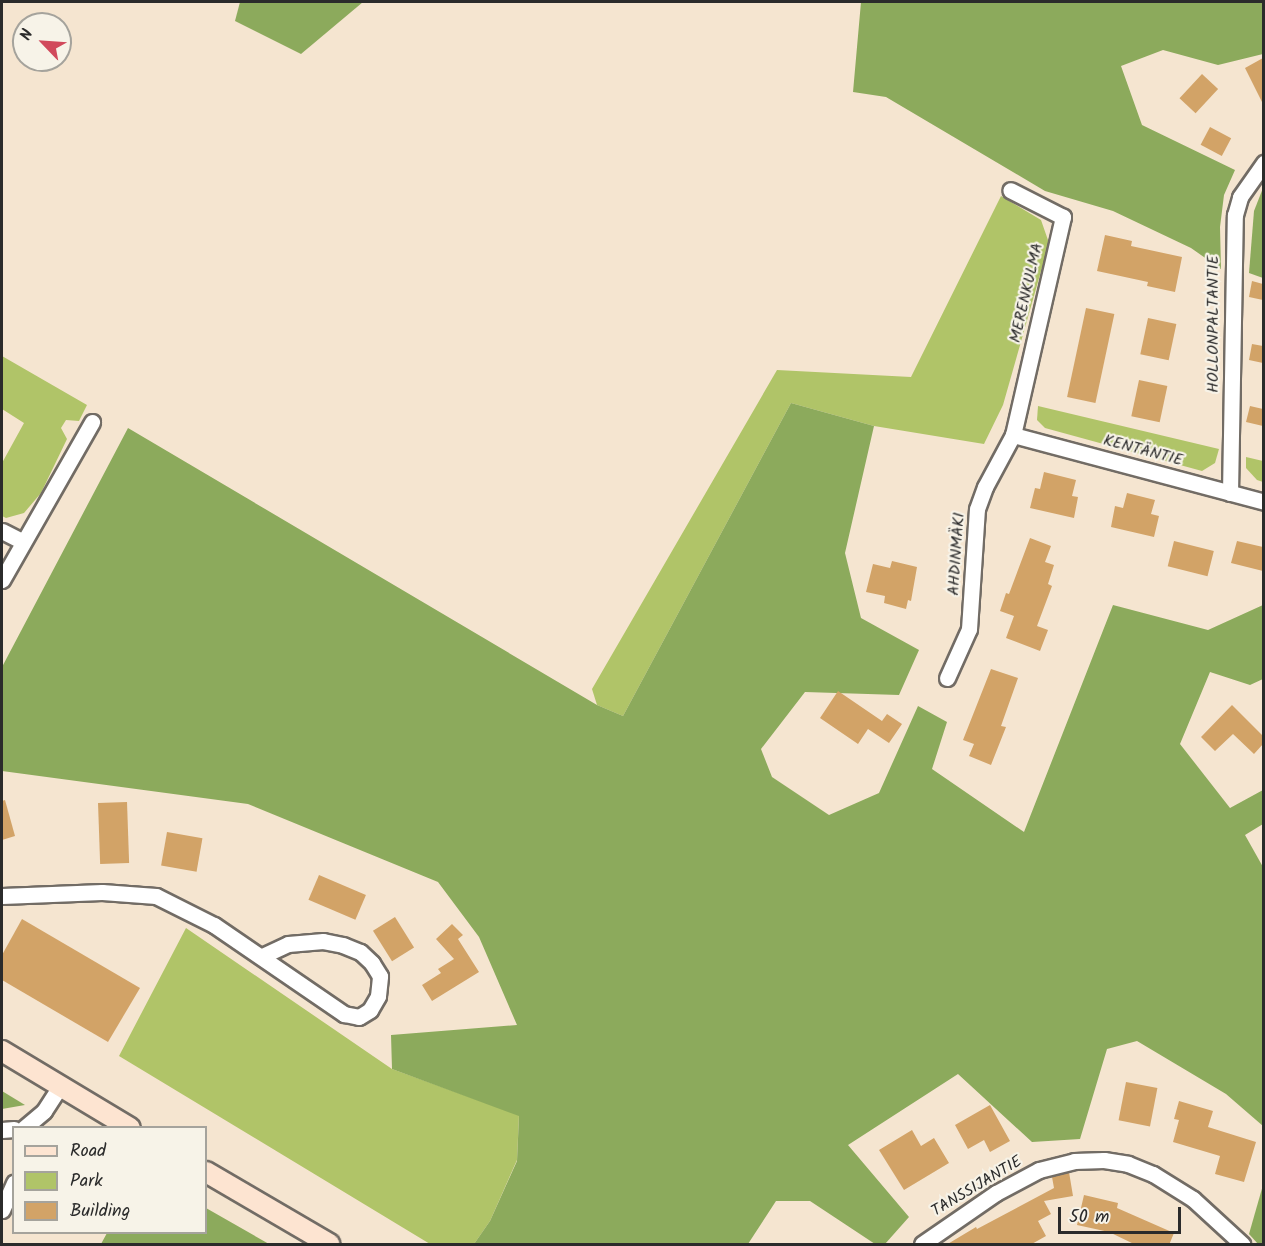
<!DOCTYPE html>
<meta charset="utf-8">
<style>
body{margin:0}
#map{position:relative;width:1265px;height:1246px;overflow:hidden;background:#f5e5d0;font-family:Kalam,sans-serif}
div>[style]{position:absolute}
.green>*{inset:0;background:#b0c468}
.forest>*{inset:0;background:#8caa5c}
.building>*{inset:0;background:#d2a367;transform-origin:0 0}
.roads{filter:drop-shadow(2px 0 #726c65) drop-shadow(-2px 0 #726c65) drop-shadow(0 2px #726c65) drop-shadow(0 -2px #726c65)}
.street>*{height:15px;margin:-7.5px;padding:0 7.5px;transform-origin:7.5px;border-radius:7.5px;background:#fff}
.secondary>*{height:20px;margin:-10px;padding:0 10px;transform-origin:10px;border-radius:10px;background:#fde4d1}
span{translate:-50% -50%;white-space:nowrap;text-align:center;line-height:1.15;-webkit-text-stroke:4.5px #f7f3e8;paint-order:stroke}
.street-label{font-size:16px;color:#2b2b2b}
.frame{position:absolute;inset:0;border:3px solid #2b2b2b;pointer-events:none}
.legend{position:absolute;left:12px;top:1126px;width:195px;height:108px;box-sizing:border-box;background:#f7f3e8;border:2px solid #a5a39c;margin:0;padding:8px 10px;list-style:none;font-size:18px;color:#2b2b2b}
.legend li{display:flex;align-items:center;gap:12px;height:30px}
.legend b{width:30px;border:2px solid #a5a39c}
.north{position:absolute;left:12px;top:12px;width:60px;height:60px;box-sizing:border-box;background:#f7f3e8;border:2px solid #a5a39c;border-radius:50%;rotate:295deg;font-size:16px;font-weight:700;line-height:24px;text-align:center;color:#2b2b2b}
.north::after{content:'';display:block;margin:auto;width:21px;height:27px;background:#d1495b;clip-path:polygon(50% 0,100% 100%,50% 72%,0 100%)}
.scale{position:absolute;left:1058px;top:1207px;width:123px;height:27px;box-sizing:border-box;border:3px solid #2b2b2b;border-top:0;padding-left:8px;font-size:18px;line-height:21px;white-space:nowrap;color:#2b2b2b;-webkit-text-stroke:4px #f7f3e8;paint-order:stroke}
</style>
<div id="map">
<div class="green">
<div style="clip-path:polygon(1001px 196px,1041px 220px,1049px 243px,1003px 405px,984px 444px,874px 426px,791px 403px,623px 716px,597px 705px,592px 689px,777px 370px,911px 377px)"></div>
<div style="clip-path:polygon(2px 356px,87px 405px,79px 421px,66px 420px,61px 428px,67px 439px,41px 493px,24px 513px,6px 518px,2px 516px,2px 463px,24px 423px,2px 409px)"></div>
<div style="clip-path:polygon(1038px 406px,1219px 449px,1215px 463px,1202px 471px,1045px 428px,1037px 420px)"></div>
<div style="clip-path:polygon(1246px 457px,1263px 461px,1263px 482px,1257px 480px,1246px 468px)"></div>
<div style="clip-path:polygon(186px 928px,392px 1069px,519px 1115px,517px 1160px,490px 1221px,474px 1244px,430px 1244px,119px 1056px)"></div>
</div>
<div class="forest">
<div style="clip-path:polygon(240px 2px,363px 2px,301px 54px,235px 21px)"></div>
<div style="clip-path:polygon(861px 2px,1263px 2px,1263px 54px,1218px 65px,1163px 50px,1121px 66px,1142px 125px,1235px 170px,1224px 195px,1220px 227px,1221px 269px,1191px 248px,1113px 211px,1045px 191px,886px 97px,853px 92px)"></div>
<div style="clip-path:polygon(1263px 188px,1263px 278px,1249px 273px,1254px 211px)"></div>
<div style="clip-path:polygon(791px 403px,874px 426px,845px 553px,861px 618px,919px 650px,899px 695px,805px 692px,761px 749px,772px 777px,829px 815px,879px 793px,918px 706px,947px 722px,932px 769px,1024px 832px,1113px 605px,1208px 630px,1263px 605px,1263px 679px,1250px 685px,1210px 672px,1180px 744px,1230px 808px,1263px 790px,1263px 824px,1245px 835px,1263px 867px,1263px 1126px,1226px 1094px,1137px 1041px,1107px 1049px,1080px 1139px,1032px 1142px,958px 1074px,848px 1145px,909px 1217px,885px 1244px,875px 1244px,810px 1201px,776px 1201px,748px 1244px,474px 1244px,490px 1221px,517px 1161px,519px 1116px,392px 1069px,391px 1035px,517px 1025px,479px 937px,438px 882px,248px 804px,2px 771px,2px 667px,128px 428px,597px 705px,623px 716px)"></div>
<div style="clip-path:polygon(2px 1091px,25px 1105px,2px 1109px)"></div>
<div style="clip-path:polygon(1263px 1185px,1263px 1244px,1258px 1244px,1249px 1234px)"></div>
<div style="clip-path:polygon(206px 1208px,269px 1244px,101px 1244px,107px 1233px,206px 1232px)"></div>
</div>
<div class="building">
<div style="clip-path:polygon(1263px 58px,1263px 104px,1245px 68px)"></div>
<div style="left:1202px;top:74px;width:22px;height:33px;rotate:43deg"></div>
<div style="left:1210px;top:127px;width:24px;height:20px;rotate:28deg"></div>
<div style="clip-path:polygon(1105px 235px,1132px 241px,1131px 246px,1182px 257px,1175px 292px,1147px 286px,1148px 282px,1097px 271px)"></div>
<div style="clip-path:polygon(1252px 281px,1263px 284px,1263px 300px,1249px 297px)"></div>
<div style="left:1086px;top:308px;width:29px;height:91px;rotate:12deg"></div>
<div style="left:1148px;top:318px;width:29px;height:37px;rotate:12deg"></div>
<div style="clip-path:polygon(1252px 344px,1263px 346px,1263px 363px,1249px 360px)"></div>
<div style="left:1139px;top:380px;width:29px;height:37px;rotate:12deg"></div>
<div style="clip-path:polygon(1250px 406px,1263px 409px,1263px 426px,1246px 422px)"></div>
<div style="clip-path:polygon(1044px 472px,1076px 480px,1072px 496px,1078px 497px,1074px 518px,1030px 508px,1035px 488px,1040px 489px)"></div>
<div style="clip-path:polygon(1127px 493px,1155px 500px,1151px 514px,1159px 516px,1154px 537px,1111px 527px,1115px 506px,1123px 508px)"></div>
<div style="clip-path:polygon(1030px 538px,1051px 546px,1045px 562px,1054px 565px,1048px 584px,1052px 586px,1037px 626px,1048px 630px,1040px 651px,1006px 638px,1014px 616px,1000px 611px,1006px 593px,1009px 594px)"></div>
<div style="left:1174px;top:541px;width:41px;height:26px;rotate:14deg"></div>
<div style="clip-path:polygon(1237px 541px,1263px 547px,1263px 571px,1231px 563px)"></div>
<div style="clip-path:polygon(892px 561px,917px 567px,911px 601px,908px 600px,906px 609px,884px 603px,885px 596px,866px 592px,873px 564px,890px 568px)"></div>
<div style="clip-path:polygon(991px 669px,1018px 678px,1001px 726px,1006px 727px,991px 765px,969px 756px,974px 744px,963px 740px)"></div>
<div style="clip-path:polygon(838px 691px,882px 721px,887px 714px,902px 724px,889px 743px,868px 729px,858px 744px,820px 718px)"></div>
<div style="clip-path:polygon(1232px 705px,1263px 736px,1263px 744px,1254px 754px,1233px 734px,1215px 751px,1201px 737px)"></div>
<div style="clip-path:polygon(5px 800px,15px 836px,2px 840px,2px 801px)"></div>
<div style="left:127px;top:802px;width:61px;height:29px;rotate:88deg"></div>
<div style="left:167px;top:832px;width:36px;height:34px;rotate:10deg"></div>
<div style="left:319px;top:875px;width:51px;height:27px;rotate:23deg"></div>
<div style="left:395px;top:917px;width:36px;height:26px;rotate:58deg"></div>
<div style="clip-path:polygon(22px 919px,140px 988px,108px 1042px,2px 980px,2px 955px)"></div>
<div style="clip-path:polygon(452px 924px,463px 935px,458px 939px,479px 972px,432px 1001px,422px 985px,441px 973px,438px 969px,454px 959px,436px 939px)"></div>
<div style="left:1126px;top:1082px;width:32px;height:39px;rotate:11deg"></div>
<div style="clip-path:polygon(1179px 1101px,1213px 1111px,1208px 1127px,1256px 1142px,1244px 1182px,1215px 1174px,1220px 1156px,1173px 1142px,1179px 1120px,1174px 1119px)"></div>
<div style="clip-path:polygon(990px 1105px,1010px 1141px,990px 1152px,984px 1140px,968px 1149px,955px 1125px)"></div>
<div style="clip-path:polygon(912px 1130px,921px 1146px,934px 1138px,949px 1163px,904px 1190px,879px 1150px)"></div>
<div style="clip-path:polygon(1069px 1172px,1073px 1196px,1044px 1201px,1051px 1214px,1038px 1221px,1046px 1236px,1030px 1245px,946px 1245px,976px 1227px,977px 1229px,1054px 1188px,1052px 1177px)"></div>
<div style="clip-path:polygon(1084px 1195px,1118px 1203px,1117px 1208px,1174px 1233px,1169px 1245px,1136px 1245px,1109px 1232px,1077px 1225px)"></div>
</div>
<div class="roads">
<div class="street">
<div style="left:1013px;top:435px;width:260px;rotate:14.9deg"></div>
<div style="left:1230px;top:493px;width:278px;rotate:-89deg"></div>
<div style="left:1235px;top:215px;width:19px;rotate:-74deg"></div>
<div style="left:1240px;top:197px;width:42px;rotate:-54.8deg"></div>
<div style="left:2px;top:531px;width:22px;rotate:27deg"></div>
<div style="left:2px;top:580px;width:182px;rotate:-60.3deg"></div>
<div style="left:947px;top:678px;width:54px;rotate:-65.8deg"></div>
<div style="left:969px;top:629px;width:120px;rotate:-86.2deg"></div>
<div style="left:977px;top:509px;width:23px;rotate:-70deg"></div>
<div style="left:985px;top:487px;width:59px;rotate:-61.7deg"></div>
<div style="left:1013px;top:435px;width:224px;rotate:-77.1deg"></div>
<div style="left:1063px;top:217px;width:59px;rotate:-153deg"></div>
<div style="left:2px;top:896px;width:100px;rotate:-2.3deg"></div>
<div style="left:102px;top:892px;width:54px;rotate:4.2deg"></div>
<div style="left:156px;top:896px;width:65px;rotate:26.6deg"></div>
<div style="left:214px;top:925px;width:158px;rotate:34.4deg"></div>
<div style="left:344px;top:1014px;width:15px;rotate:11deg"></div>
<div style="left:359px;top:1017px;width:13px;rotate:-32deg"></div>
<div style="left:370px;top:1010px;width:16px;rotate:-60deg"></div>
<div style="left:378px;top:996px;width:20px;rotate:-84deg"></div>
<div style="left:380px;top:976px;width:15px;rotate:-122deg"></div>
<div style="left:372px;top:963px;width:16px;rotate:-137deg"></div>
<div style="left:360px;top:952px;width:18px;rotate:-158deg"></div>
<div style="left:343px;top:945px;width:20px;rotate:-169deg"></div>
<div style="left:323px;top:941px;width:35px;rotate:175deg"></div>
<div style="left:288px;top:944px;width:29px;rotate:155deg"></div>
<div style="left:24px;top:1128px;width:26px;rotate:-40deg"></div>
<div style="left:44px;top:1111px;width:30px;rotate:-57deg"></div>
<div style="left:2px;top:1130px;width:12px;rotate:-5deg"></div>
<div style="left:2px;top:1210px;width:30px;rotate:-66deg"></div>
<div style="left:922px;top:1244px;width:90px;rotate:-34.6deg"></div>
<div style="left:996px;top:1193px;width:49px;rotate:-28.1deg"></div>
<div style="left:1039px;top:1170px;width:36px;rotate:-14deg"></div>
<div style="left:1074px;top:1161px;width:30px;rotate:-2deg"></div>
<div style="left:1104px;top:1160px;width:24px;rotate:9deg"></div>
<div style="left:1128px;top:1164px;width:27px;rotate:22deg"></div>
<div style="left:1153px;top:1174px;width:47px;rotate:32deg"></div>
<div style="left:1193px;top:1199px;width:67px;rotate:42.6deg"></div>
</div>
<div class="secondary">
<div style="left:2px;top:1051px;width:149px;rotate:31deg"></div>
<div style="left:206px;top:1172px;width:143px;rotate:30.3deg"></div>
</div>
</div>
<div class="street-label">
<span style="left:1027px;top:293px;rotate:-77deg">MERENKULMA</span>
<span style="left:1214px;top:324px;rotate:-90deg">HOLLONPALTANTIE</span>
<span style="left:1143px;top:451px;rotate:15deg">KENTÄNTIE</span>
<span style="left:957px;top:554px;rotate:-86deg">AHDINMÄKI</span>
<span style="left:977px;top:1187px;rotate:-31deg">TANSSIJANTIE</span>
</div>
<div class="frame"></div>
<ul class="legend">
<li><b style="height:8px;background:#fde4d1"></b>Road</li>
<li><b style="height:16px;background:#b0c468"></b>Park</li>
<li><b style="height:16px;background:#d2a367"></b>Building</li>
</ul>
<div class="north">N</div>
<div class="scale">50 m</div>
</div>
